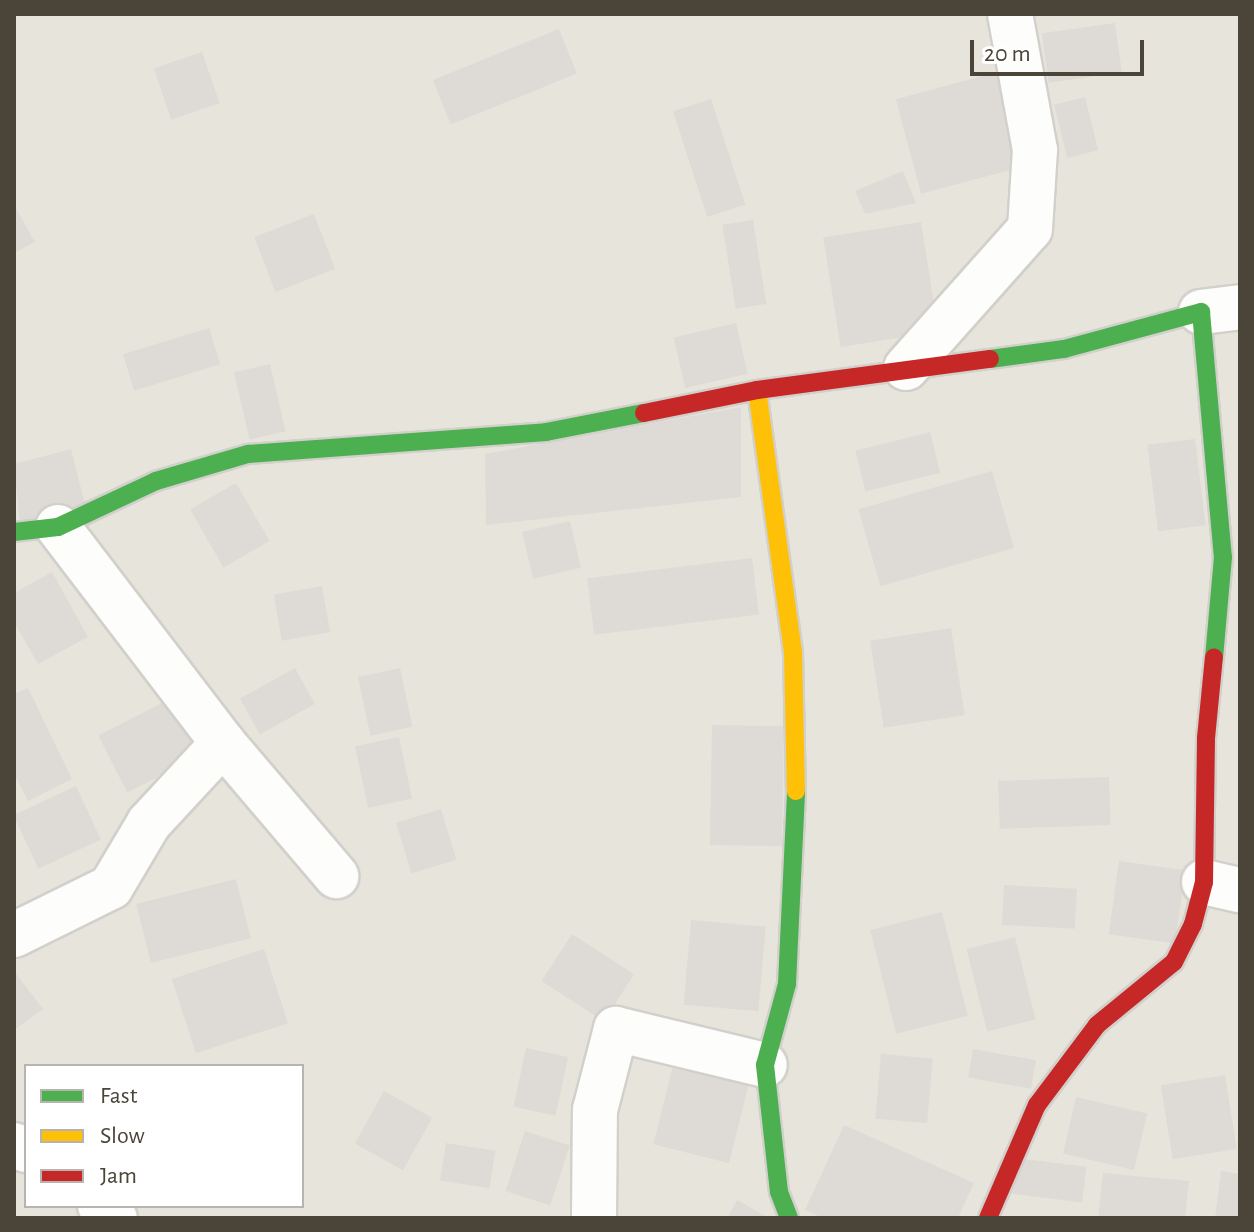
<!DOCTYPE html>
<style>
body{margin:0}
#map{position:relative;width:1254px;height:1232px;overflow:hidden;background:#f4f2ee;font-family:"Alegreya Sans",sans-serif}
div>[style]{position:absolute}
.residential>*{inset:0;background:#e7e4dc}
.building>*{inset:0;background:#dedbd6;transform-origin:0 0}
.roads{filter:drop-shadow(2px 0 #d2d0cb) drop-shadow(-2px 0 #d2d0cb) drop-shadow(0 2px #d2d0cb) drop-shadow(0 -2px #d2d0cb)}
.street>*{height:44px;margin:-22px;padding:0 22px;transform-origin:22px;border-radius:22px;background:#fdfdfc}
.fast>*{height:18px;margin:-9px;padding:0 9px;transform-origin:9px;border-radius:9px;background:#4caf50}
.slow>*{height:18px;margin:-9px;padding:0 9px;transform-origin:9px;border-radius:9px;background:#ffc107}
.jam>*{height:18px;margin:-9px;padding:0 9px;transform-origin:9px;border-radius:9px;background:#c62828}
span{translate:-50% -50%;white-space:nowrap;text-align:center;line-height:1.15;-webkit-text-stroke:8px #fff;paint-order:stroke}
.frame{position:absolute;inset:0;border:16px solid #4b4439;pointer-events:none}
.legend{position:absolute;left:24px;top:1064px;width:280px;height:144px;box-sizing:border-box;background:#fff;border:2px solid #b7b4b0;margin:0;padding:10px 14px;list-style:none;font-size:24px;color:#4b4439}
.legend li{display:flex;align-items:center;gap:16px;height:40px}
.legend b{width:40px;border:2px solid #b7b4b0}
.scale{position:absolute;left:970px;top:40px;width:174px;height:36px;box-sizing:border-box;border:4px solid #4b4439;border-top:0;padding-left:10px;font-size:24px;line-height:28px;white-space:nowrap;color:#4b4439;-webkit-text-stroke:6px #fff;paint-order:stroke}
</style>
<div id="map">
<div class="residential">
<div style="clip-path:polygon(evenodd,14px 14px,1240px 14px,1240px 1218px,14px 1218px,14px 14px,26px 1066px,302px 1066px,302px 1206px,26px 1206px,26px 1066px)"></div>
</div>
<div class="building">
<div style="left:1115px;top:23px;width:50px;height:74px;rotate:82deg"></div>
<div style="left:559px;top:29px;width:48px;height:136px;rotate:68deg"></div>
<div style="left:202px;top:52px;width:54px;height:51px;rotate:71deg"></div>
<div style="left:1001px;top:71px;width:98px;height:109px;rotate:75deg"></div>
<div style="left:1085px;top:97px;width:55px;height:32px;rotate:76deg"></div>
<div style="left:711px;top:99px;width:111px;height:40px;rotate:72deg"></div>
<div style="clip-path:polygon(903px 171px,916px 203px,865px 214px,855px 191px)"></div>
<div style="clip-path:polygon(14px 205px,35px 242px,14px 253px)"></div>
<div style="left:314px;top:214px;width:59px;height:64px;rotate:69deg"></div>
<div style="left:753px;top:220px;width:85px;height:31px;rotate:81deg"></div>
<div style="left:921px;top:222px;width:111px;height:99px;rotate:81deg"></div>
<div style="left:736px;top:323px;width:52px;height:64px;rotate:77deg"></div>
<div style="left:209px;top:328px;width:38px;height:90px;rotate:73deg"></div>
<div style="left:270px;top:364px;width:69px;height:37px;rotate:77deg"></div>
<div style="clip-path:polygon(741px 407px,741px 497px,486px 525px,485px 454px)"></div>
<div style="left:930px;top:432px;width:42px;height:77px;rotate:76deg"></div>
<div style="left:1195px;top:439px;width:87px;height:48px;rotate:83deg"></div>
<div style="clip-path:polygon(71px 449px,86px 508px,20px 526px,14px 464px)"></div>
<div style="left:992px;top:471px;width:80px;height:139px;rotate:74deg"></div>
<div style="left:236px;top:483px;width:67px;height:53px;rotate:60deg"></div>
<div style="left:570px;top:521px;width:48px;height:49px;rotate:77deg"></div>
<div style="left:752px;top:558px;width:57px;height:166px;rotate:83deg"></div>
<div style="clip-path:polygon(52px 572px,88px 637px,38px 664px,14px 622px,14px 593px)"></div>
<div style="left:322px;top:586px;width:47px;height:49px;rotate:80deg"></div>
<div style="left:951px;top:628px;width:88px;height:82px;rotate:81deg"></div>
<div style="left:295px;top:668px;width:41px;height:63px;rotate:61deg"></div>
<div style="left:400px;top:668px;width:60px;height:43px;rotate:78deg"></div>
<div style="clip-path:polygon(28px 688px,72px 779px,28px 801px,14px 773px,14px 694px)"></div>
<div style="left:174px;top:697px;width:64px;height:85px;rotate:63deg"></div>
<div style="left:712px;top:725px;width:72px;height:120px;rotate:1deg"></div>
<div style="left:399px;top:737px;width:63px;height:45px;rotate:78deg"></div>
<div style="left:1109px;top:777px;width:48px;height:111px;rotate:88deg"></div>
<div style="left:76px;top:786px;width:59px;height:69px;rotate:65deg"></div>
<div style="left:441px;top:809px;width:53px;height:47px;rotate:73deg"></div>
<div style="left:1119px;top:861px;width:67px;height:74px;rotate:8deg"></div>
<div style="left:236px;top:879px;width:61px;height:103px;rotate:76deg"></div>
<div style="left:1004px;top:885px;width:73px;height:40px;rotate:3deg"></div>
<div style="left:942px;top:912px;width:107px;height:74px;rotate:76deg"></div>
<div style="left:691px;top:920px;width:75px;height:85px;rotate:5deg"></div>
<div style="left:572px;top:934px;width:74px;height:56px;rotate:33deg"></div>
<div style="left:1015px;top:937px;width:85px;height:50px;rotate:76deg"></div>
<div style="left:264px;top:949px;width:78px;height:97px;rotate:72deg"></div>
<div style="clip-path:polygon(14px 971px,43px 1009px,14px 1030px)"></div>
<div style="left:526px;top:1048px;width:43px;height:60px;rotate:12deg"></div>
<div style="left:973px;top:1049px;width:64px;height:29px;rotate:10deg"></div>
<div style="left:881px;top:1054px;width:52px;height:65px;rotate:5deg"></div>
<div style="left:675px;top:1058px;width:78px;height:89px;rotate:14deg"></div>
<div style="left:1225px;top:1075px;width:75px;height:65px;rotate:81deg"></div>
<div style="left:384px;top:1091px;width:55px;height:60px;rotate:29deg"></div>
<div style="left:1076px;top:1097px;width:73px;height:58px;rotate:13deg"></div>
<div style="clip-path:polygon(844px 1125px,974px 1183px,958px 1218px,823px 1218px,805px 1210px)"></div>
<div style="left:525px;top:1131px;width:47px;height:63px;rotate:18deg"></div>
<div style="left:446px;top:1143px;width:50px;height:38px;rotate:9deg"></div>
<div style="left:1016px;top:1158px;width:71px;height:36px;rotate:7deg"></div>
<div style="clip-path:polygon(1221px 1171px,1240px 1174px,1240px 1218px,1215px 1218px)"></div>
<div style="clip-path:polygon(1103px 1173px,1189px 1181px,1185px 1218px,1098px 1218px)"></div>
<div style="clip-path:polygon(737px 1200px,769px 1218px,727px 1218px)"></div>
</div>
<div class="roads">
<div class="street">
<div style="left:1201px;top:312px;width:39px;rotate:-7deg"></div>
<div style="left:906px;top:368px;width:186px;rotate:-48.3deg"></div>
<div style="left:1030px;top:229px;width:79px;rotate:-86.4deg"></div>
<div style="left:1035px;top:150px;width:138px;rotate:-100.4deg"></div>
<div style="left:58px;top:527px;width:272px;rotate:52.6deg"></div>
<div style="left:223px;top:743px;width:175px;rotate:49.6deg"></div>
<div style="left:1204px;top:882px;width:37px;rotate:13deg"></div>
<div style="left:14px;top:935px;width:108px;rotate:-26.3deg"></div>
<div style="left:111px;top:887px;width:74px;rotate:-59.3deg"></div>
<div style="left:149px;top:823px;width:109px;rotate:-47.2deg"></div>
<div style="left:14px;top:1145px;width:13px;rotate:23deg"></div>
<div style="left:100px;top:1206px;width:19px;rotate:39deg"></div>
<div style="left:594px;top:1218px;width:108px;rotate:-89.5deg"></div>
<div style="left:595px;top:1110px;width:84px;rotate:-75.5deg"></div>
<div style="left:616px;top:1029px;width:153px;rotate:13.6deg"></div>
</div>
<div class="fast">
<div style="left:990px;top:359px;width:75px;rotate:-7.7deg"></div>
<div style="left:1064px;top:349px;width:142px;rotate:-15.1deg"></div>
<div style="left:1201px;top:312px;width:246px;rotate:84.9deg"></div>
<div style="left:1223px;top:557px;width:100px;rotate:95.1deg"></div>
<div style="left:14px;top:532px;width:44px;rotate:-6.5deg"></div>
<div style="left:58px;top:527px;width:108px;rotate:-25.1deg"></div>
<div style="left:156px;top:481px;width:96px;rotate:-16.4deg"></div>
<div style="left:248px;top:454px;width:299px;rotate:-4.2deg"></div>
<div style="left:546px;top:432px;width:100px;rotate:-11deg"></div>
<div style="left:789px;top:1218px;width:28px;rotate:-111deg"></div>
<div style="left:779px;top:1192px;width:128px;rotate:-96.3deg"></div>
<div style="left:765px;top:1065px;width:84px;rotate:-74.8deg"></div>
<div style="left:787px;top:984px;width:193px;rotate:-87.3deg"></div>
</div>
<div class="slow">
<div style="left:757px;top:390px;width:264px;rotate:82.2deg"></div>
<div style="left:793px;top:652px;width:139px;rotate:88.8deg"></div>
</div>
<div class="jam">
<div style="left:644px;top:413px;width:115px;rotate:-11.5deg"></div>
<div style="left:757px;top:390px;width:235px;rotate:-7.6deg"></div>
<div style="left:988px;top:1218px;width:123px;rotate:-66.6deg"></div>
<div style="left:1037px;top:1105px;width:100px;rotate:-53.1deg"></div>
<div style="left:1097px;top:1025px;width:99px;rotate:-39.3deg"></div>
<div style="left:1174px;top:962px;width:42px;rotate:-63.4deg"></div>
<div style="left:1193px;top:924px;width:43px;rotate:-75.3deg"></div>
<div style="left:1204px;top:882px;width:144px;rotate:-89.2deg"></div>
<div style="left:1206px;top:738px;width:81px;rotate:-84.4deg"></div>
</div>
</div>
<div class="frame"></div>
<ul class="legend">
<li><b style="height:10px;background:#4caf50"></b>Fast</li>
<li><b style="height:10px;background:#ffc107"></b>Slow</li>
<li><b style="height:10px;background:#c62828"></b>Jam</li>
</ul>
<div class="scale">20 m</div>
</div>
